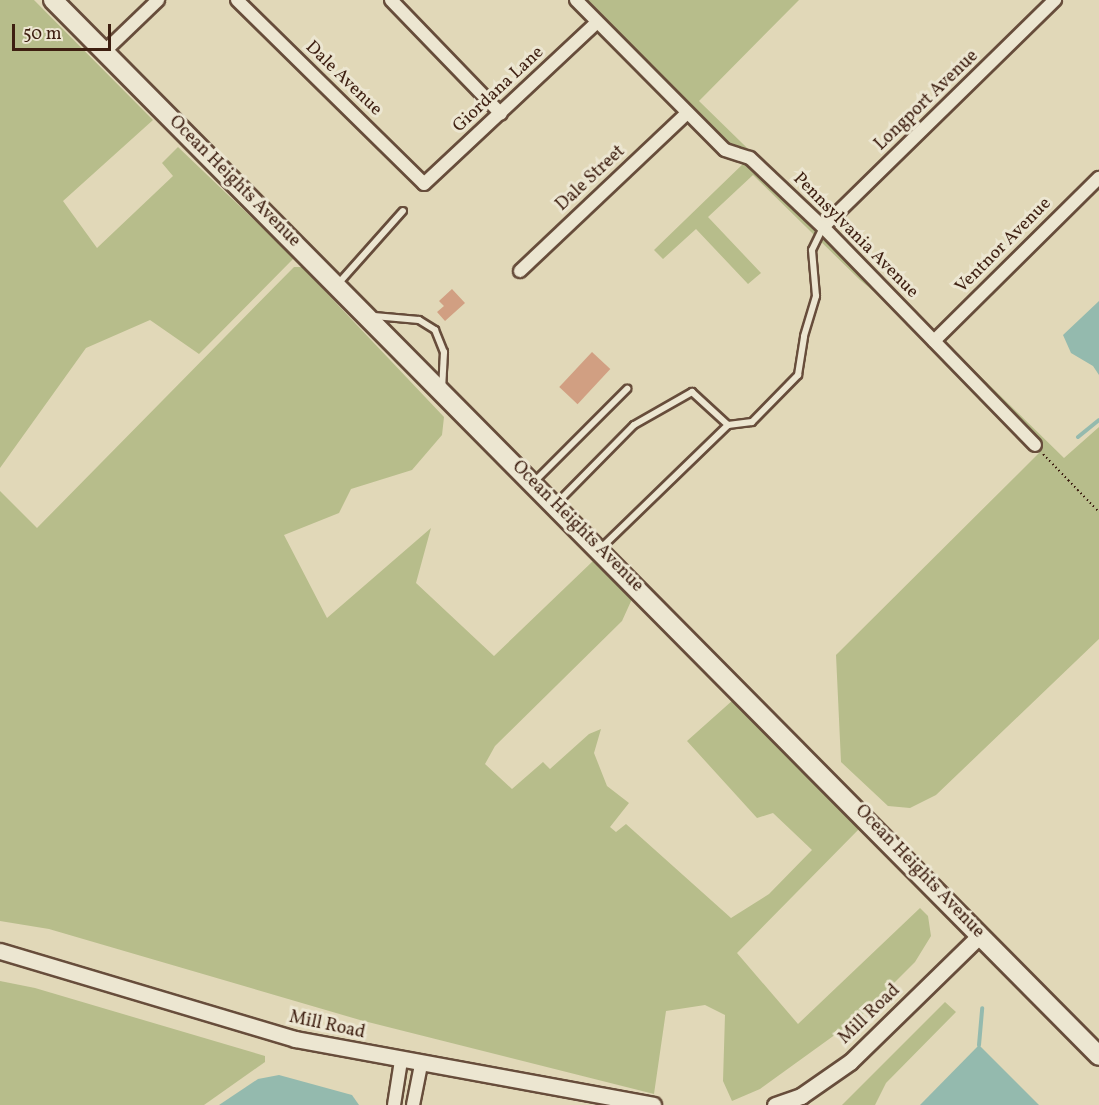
<!DOCTYPE html>
<style>
body{margin:0}
#map{position:relative;width:1099px;height:1105px;overflow:hidden;background:#e1d8b8;font-family:Vollkorn,serif}
div>[style]{position:absolute}
.green>*{inset:0;background:#b7bd8b}
.water>*{inset:0;background:#94baae}
.stream>*{height:4px;margin:-2px;padding:0 2px;transform-origin:2px;border-radius:2px;background:#94baae}
.building>*{inset:0;background:#d19f82;transform-origin:0 0}
.path>*{height:2px;margin-top:-1px;transform-origin:0;background:repeating-linear-gradient(90deg,#3e1f11 0 1.5px,transparent 0 4.5px)}
.roads{filter:drop-shadow(2px 0 #674d3b) drop-shadow(-2px 0 #674d3b) drop-shadow(0 2px #674d3b) drop-shadow(0 -2px #674d3b)}
.service>*{height:6px;margin:-3px;padding:0 3px;transform-origin:3px;border-radius:3px;background:#ece6d1}
.minor>*{height:12px;margin:-6px;padding:0 6px;transform-origin:6px;border-radius:6px;background:#ece6d1}
.tertiary>*{height:15px;margin:-7.5px;padding:0 7.5px;transform-origin:7.5px;border-radius:7.5px;background:#ece6d1}
.secondary>*{height:18px;margin:-9px;padding:0 9px;transform-origin:9px;border-radius:9px;background:#ece6d1}
span{translate:-50% -50%;white-space:nowrap;text-align:center;line-height:1.15;-webkit-text-stroke:6px #ece6d1;paint-order:stroke}
.street-label{font-size:18px;color:#3e1f11}
.scale{position:absolute;left:12px;top:24px;width:99px;height:27px;box-sizing:border-box;border:3px solid #3e1f11;border-top:0;padding-left:8px;font-size:18px;line-height:21px;white-space:nowrap;color:#3e1f11;-webkit-text-stroke:4px #ece6d1;paint-order:stroke}
</style>
<div id="map">
<div class="green">
<div style="clip-path:polygon(0 0,34px 0,153px 120px,63px 201px,97px 248px,173px 176px,162px 163px,178px 147px,294px 258px,199px 354px,150px 320px,86px 348px,0 468px)"></div>
<div style="clip-path:polygon(588px 0,799px 0,699px 101px,1064px 458px,1099px 427px,1099px 639px,936px 795px,910px 808px,888px 806px,841px 762px,836px 655px,1039px 453px,934px 341px,860px 280px,753px 175px,708px 217px,761px 273px,748px 284px,696px 229px,663px 259px,654px 250px,746px 161px)"></div>
<div style="clip-path:polygon(294px 267px,302px 267px,444px 417px,442px 435px,412px 470px,351px 489px,339px 513px,284px 535px,327px 618px,431px 528px,416px 583px,494px 656px,593px 561px,632px 599px,622px 621px,495px 746px,485px 764px,512px 789px,543px 762px,550px 769px,589px 734px,601px 729px,594px 753px,607px 786px,629px 803px,610px 827px,616px 832px,626px 824px,731px 918px,769px 894px,812px 850px,773px 813px,757px 818px,687px 741px,733px 700px,859px 829px,737px 953px,798px 1024px,920px 908px,928px 916px,931px 936px,915px 962px,861px 1016px,760px 1089px,732px 1101px,723px 1081px,725px 1015px,705px 1005px,666px 1011px,654px 1094px,360px 1020px,49px 929px,0 921px,0 491px,37px 528px)"></div>
<div style="clip-path:polygon(0 981px,35px 988px,265px 1056px,265px 1062px,204px 1105px,0 1105px)"></div>
<div style="clip-path:polygon(945px 1002px,956px 1012px,886px 1083px,875px 1105px,842px 1105px)"></div>
</div>
<div class="water">
<div style="clip-path:polygon(1099px 301px,1099px 375px,1093px 366px,1071px 353px,1063px 335px)"></div>
<div style="clip-path:polygon(979px 1045px,1039px 1105px,920px 1105px)"></div>
<div style="clip-path:polygon(279px 1075px,352px 1095px,359px 1105px,219px 1105px,258px 1079px)"></div>
</div>
<div class="stream">
<div style="left:1078px;top:437px;width:27px;rotate:-39deg"></div>
<div style="left:979px;top:1045px;width:37px;rotate:-85deg"></div>
</div>
<div class="building">
<div style="clip-path:polygon(452px 289px,465px 303px,445px 321px,437px 312px,444px 306px,439px 301px)"></div>
<div style="left:592px;top:352px;width:25px;height:48px;rotate:43deg"></div>
</div>
<div class="path">
<div style="left:1043px;top:454px;width:81px;rotate:46deg"></div>
</div>
<div class="roads">
<div class="service">
<div style="left:337px;top:285px;width:99px;rotate:-48.3deg"></div>
<div style="left:374px;top:316px;width:45px;rotate:5.1deg"></div>
<div style="left:419px;top:320px;width:19px;rotate:32deg"></div>
<div style="left:435px;top:330px;width:24px;rotate:68deg"></div>
<div style="left:444px;top:352px;width:36px;rotate:93deg"></div>
<div style="left:728px;top:425px;width:24px;rotate:-7deg"></div>
<div style="left:752px;top:422px;width:66px;rotate:-45.6deg"></div>
<div style="left:798px;top:375px;width:39px;rotate:-81deg"></div>
<div style="left:804px;top:336px;width:42px;rotate:-73.3deg"></div>
<div style="left:816px;top:296px;width:46px;rotate:-95deg"></div>
<div style="left:812px;top:250px;width:25px;rotate:-64deg"></div>
<div style="left:534px;top:482px;width:132px;rotate:-45deg"></div>
<div style="left:555px;top:505px;width:112px;rotate:-45.4deg"></div>
<div style="left:634px;top:425px;width:67px;rotate:-29.6deg"></div>
<div style="left:692px;top:392px;width:49px;rotate:42.5deg"></div>
<div style="left:728px;top:425px;width:178px;rotate:135.9deg"></div>
</div>
<div class="minor">
<div style="left:237px;top:0;width:262px;rotate:44.5deg"></div>
<div style="left:424px;top:184px;width:237px;rotate:-43.1deg"></div>
<div style="left:391px;top:0;width:158px;rotate:46deg"></div>
<div style="left:576px;top:0;width:211px;rotate:45.2deg"></div>
<div style="left:725px;top:150px;width:26px;rotate:18deg"></div>
<div style="left:750px;top:158px;width:100px;rotate:43.4deg"></div>
<div style="left:823px;top:227px;width:304px;rotate:45.8deg"></div>
<div style="left:104px;top:52px;width:75px;rotate:-43.9deg"></div>
<div style="left:823px;top:227px;width:325px;rotate:-44.4deg"></div>
<div style="left:520px;top:271px;width:230px;rotate:-43.4deg"></div>
<div style="left:934px;top:341px;width:232px;rotate:-44.7deg"></div>
<div style="left:394px;top:1105px;width:45px;rotate:-81deg"></div>
<div style="left:413px;top:1105px;width:41px;rotate:-78.7deg"></div>
</div>
<div class="tertiary">
<div style="left:0;top:951px;width:308px;rotate:16.6deg"></div>
<div style="left:295px;top:1039px;width:364px;rotate:10.4deg"></div>
<div style="left:775px;top:1105px;width:28px;rotate:-19deg"></div>
<div style="left:801px;top:1096px;width:60px;rotate:-34.8deg"></div>
<div style="left:850px;top:1062px;width:182px;rotate:-44.3deg"></div>
</div>
<div class="secondary">
<div style="left:53px;top:0;width:1486px;rotate:45.27deg"></div>
</div>
</div>
<div class="street-label">
<span style="left:343px;top:79px;rotate:44deg">Dale Avenue</span>
<span style="left:499px;top:90px;rotate:-43deg">Giordana Lane</span>
<span style="left:927px;top:101px;rotate:-44deg">Longport Avenue</span>
<span style="left:591px;top:179px;rotate:-43deg">Dale Street</span>
<span style="left:234px;top:182px;rotate:45deg">Ocean Heights Avenue</span>
<span style="left:855px;top:236px;rotate:45deg">Pennsylvania Avenue</span>
<span style="left:1004px;top:246px;rotate:-45deg">Ventnor Avenue</span>
<span style="left:577px;top:527px;rotate:45deg">Ocean Heights Avenue</span>
<span style="left:919px;top:872px;rotate:46deg">Ocean Heights Avenue</span>
<span style="left:870px;top:1015px;rotate:-44deg">Mill Road</span>
<span style="left:327px;top:1026px;rotate:12deg">Mill Road</span>
</div>
<div class="scale">50 m</div>
</div>
